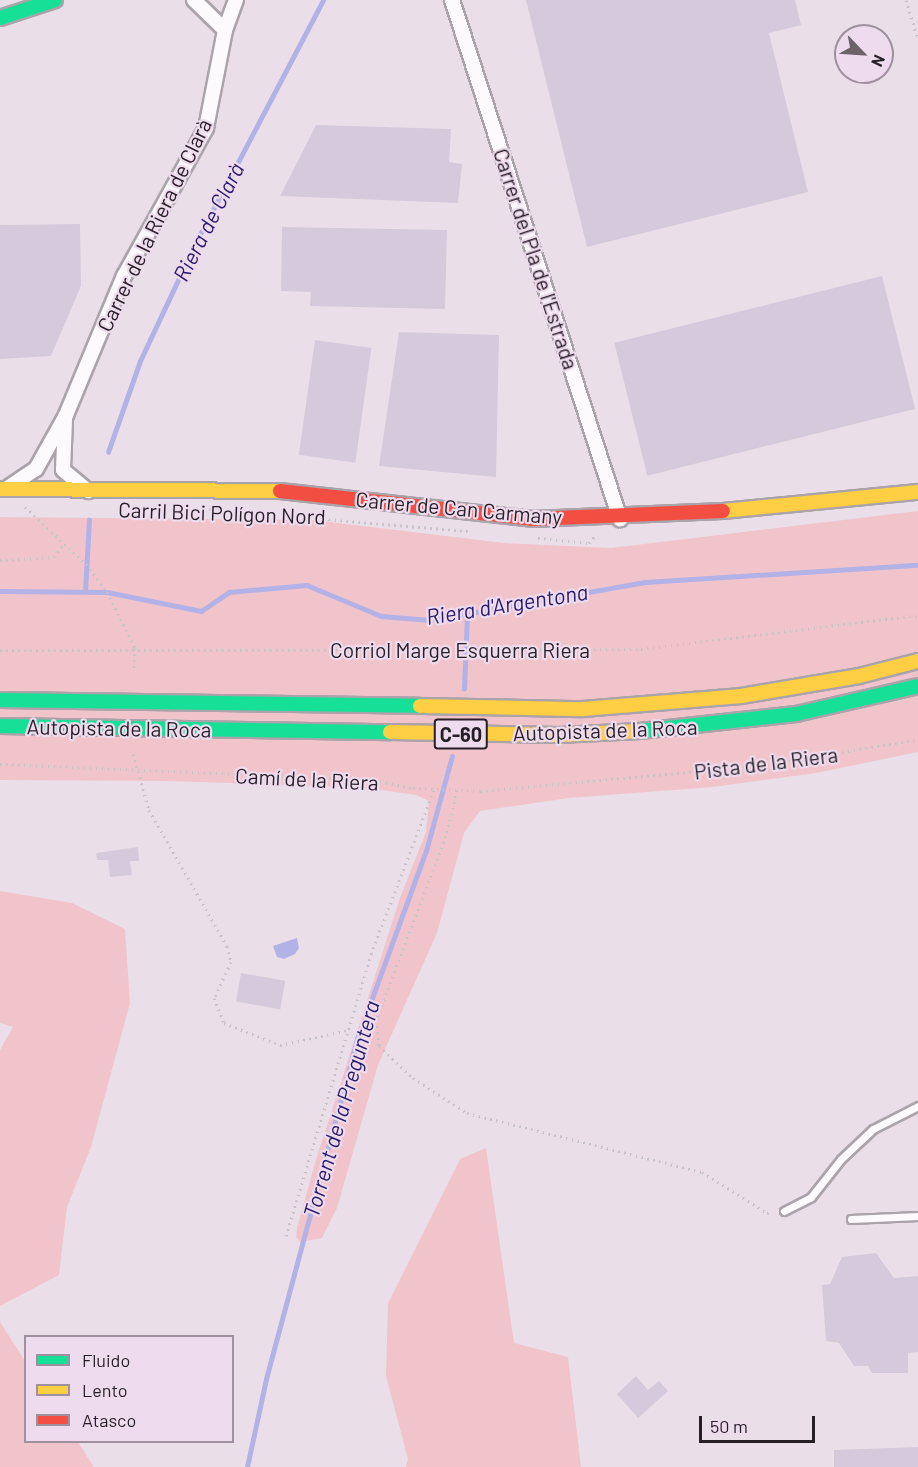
<!DOCTYPE html>
<meta charset="utf-8">
<style>
body{margin:0}
#map{position:relative;width:918px;height:1467px;overflow:hidden;background:#eadfe9;font-family:Barlow,sans-serif}
div>[style]{position:absolute}
.green>*{inset:0;background:#f1c4cb}
.water>*{inset:0;background:#b3b2e6}
.stream>*{height:4.5px;margin:-2.25px;padding:0 2.25px;transform-origin:2.25px;border-radius:2.25px;background:#b3b2e6}
.building>*{inset:0;background:#d5cadb;transform-origin:0 0}
.path>*{height:3px;margin-top:-1.5px;transform-origin:0;background:repeating-linear-gradient(90deg,#c7c4c7 0 1.5px,transparent 0 6px)}
.roads{filter:drop-shadow(2px 0 #aba3aa) drop-shadow(-2px 0 #aba3aa) drop-shadow(0 2px #aba3aa) drop-shadow(0 -2px #aba3aa)}
.lane>*{height:7px;margin:-3.5px;padding:0 3.5px;transform-origin:3.5px;border-radius:3.5px;background:#fcfafc}
.street>*{height:14px;margin:-7px;padding:0 7px;transform-origin:7px;border-radius:7px;background:#fcfafc}
.fast>*{height:14px;margin:-7px;padding:0 7px;transform-origin:7px;border-radius:7px;background:#16e098}
.slow>*{height:14px;margin:-7px;padding:0 7px;transform-origin:7px;border-radius:7px;background:#ffcf43}
.jam>*{height:14px;margin:-7px;padding:0 7px;transform-origin:7px;border-radius:7px;background:#f24e42}
span{translate:-50% -50%;white-space:nowrap;text-align:center;line-height:1.15;-webkit-text-stroke:4.5px #eedbed;paint-order:stroke}
.shield-label span{padding:2px 4px;background:#eedbed;border:2px solid;border-radius:4px;-webkit-text-stroke-width:0}
.shield-label{font-size:20px;color:#261f25;font-weight:700}
.street-label{font-size:21px;color:#261f25}
.water-label{font-size:22px;color:#271b6c;font-style:italic}
.legend{position:absolute;left:24px;top:1335px;width:210px;height:108px;box-sizing:border-box;background:#eedbed;border:2px solid #9e909d;margin:0;padding:8px 10px;list-style:none;font-size:18px;color:#261f25}
.legend li{display:flex;align-items:center;gap:12px;height:30px}
.legend b{width:30px;border:2px solid #9e909d}
.north{position:absolute;left:834px;top:24px;width:60px;height:60px;box-sizing:border-box;background:#eedbed;border:2px solid #9e909d;border-radius:50%;rotate:115deg;font-size:16px;font-weight:700;line-height:24px;text-align:center;color:#261f25}
.north::after{content:'';display:block;margin:auto;width:21px;height:27px;background:#6b626a;clip-path:polygon(50% 0,100% 100%,50% 72%,0 100%)}
.scale{position:absolute;left:699px;top:1416px;width:116px;height:27px;box-sizing:border-box;border:3px solid #261f25;border-top:0;padding-left:8px;font-size:18px;line-height:21px;white-space:nowrap;color:#261f25;-webkit-text-stroke:4px #eedbed;paint-order:stroke}
</style>
<div id="map">
<div class="green">
<div style="clip-path:polygon(918px 511px,918px 752px,816px 773px,713px 787px,569px 798px,480px 811px,464px 833px,437px 933px,378px 1065px,337px 1208px,322px 1238px,301px 1242px,296px 1237px,297px 1228px,315px 1163px,400px 898px,426px 832px,429px 801px,416px 795px,367px 788px,168px 781px,0 780px,0 517px,313px 520px,504px 543px,611px 548px)"></div>
<div style="clip-path:polygon(0 891px,72px 903px,125px 929px,130px 1003px,91px 1147px,67px 1207px,59px 1275px,0 1306px,0 1050px,13px 1027px,0 1023px)"></div>
<div style="clip-path:polygon(486px 1148px,514px 1343px,568px 1357px,581px 1467px,406px 1467px,408px 1459px,386px 1376px,388px 1303px,460px 1159px)"></div>
<div style="clip-path:polygon(0 1322px,25px 1361px,26px 1442px,78px 1442px,94px 1467px,0 1467px)"></div>
</div>
<div class="water">
<div style="clip-path:polygon(297px 938px,299px 948px,295px 954px,284px 959px,277px 957px,273px 946px)"></div>
</div>
<div class="stream">
<div style="left:108px;top:452px;width:96px;rotate:-70.6deg"></div>
<div style="left:140px;top:361px;width:127px;rotate:-64.8deg"></div>
<div style="left:194px;top:246px;width:278px;rotate:-62.3deg"></div>
<div style="left:0;top:591px;width:107px;rotate:0.5deg"></div>
<div style="left:107px;top:592px;width:96px;rotate:11.4deg"></div>
<div style="left:201px;top:611px;width:34px;rotate:-34deg"></div>
<div style="left:229px;top:592px;width:78px;rotate:-5.1deg"></div>
<div style="left:307px;top:585px;width:80px;rotate:22.7deg"></div>
<div style="left:381px;top:616px;width:49px;rotate:4.7deg"></div>
<div style="left:430px;top:620px;width:218px;rotate:-10deg"></div>
<div style="left:645px;top:582px;width:274px;rotate:-3.6deg"></div>
<div style="left:85px;top:591px;width:71px;rotate:-86.8deg"></div>
<div style="left:464px;top:689px;width:75px;rotate:-87.7deg"></div>
<div style="left:247px;top:1467px;width:90px;rotate:-77.8deg"></div>
<div style="left:266px;top:1379px;width:349px;rotate:-75deg"></div>
<div style="left:356px;top:1042px;width:203px;rotate:-69.9deg"></div>
<div style="left:426px;top:851px;width:98px;rotate:-74.7deg"></div>
</div>
<div class="building">
<div style="clip-path:polygon(526px 0,795px 0,801px 25px,769px 33px,808px 192px,587px 247px)"></div>
<div style="clip-path:polygon(316px 125px,451px 129px,449px 162px,462px 164px,458px 203px,280px 196px)"></div>
<div style="clip-path:polygon(80px 224px,81px 286px,51px 356px,0 359px,0 225px)"></div>
<div style="clip-path:polygon(282px 227px,447px 230px,445px 309px,310px 306px,311px 292px,281px 291px)"></div>
<div style="left:882px;top:276px;width:137px;height:276px;rotate:76deg"></div>
<div style="clip-path:polygon(399px 332px,499px 335px,496px 477px,379px 466px)"></div>
<div style="left:315px;top:340px;width:57px;height:116px;rotate:8deg"></div>
<div style="clip-path:polygon(138px 847px,139px 861px,130px 861px,132px 875px,110px 877px,108px 860px,97px 860px,96px 853px)"></div>
<div style="left:241px;top:973px;width:45px;height:29px;rotate:10deg"></div>
<div style="clip-path:polygon(876px 1253px,894px 1278px,918px 1276px,918px 1352px,908px 1353px,908px 1373px,872px 1373px,868px 1366px,854px 1366px,839px 1343px,826px 1341px,822px 1285px,830px 1284px,842px 1257px)"></div>
<div style="clip-path:polygon(636px 1376px,648px 1390px,659px 1381px,668px 1391px,638px 1418px,617px 1394px)"></div>
<div style="clip-path:polygon(918px 1447px,918px 1467px,834px 1467px,834px 1450px)"></div>
</div>
<div class="path">
<div style="left:906px;top:0;width:41px;rotate:72.9deg"></div>
<div style="left:25px;top:507px;width:83px;rotate:43.1deg"></div>
<div style="left:86px;top:564px;width:35px;rotate:53deg"></div>
<div style="left:107px;top:592px;width:63px;rotate:63.4deg"></div>
<div style="left:135px;top:648px;width:23px;rotate:92deg"></div>
<div style="left:209px;top:509px;width:260px;rotate:4.9deg"></div>
<div style="left:538px;top:538px;width:51px;rotate:5.6deg"></div>
<div style="left:589px;top:543px;width:11px;rotate:-49deg"></div>
<div style="left:0;top:560px;width:54px;rotate:-3.2deg"></div>
<div style="left:54px;top:557px;width:17px;rotate:-54deg"></div>
<div style="left:0;top:650px;width:641px;rotate:-0.09deg"></div>
<div style="left:641px;top:649px;width:279px;rotate:-7deg"></div>
<div style="left:133px;top:754px;width:58px;rotate:74.1deg"></div>
<div style="left:149px;top:810px;width:157px;rotate:60.2deg"></div>
<div style="left:227px;top:946px;width:16px;rotate:76deg"></div>
<div style="left:231px;top:962px;width:40px;rotate:115deg"></div>
<div style="left:214px;top:998px;width:27px;rotate:68deg"></div>
<div style="left:224px;top:1023px;width:60px;rotate:21.4deg"></div>
<div style="left:280px;top:1045px;width:71px;rotate:-12.3deg"></div>
<div style="left:0;top:764px;width:374px;rotate:2.4deg"></div>
<div style="left:374px;top:780px;width:40px;rotate:12deg"></div>
<div style="left:413px;top:788px;width:67px;rotate:2.6deg"></div>
<div style="left:480px;top:791px;width:286px;rotate:-5.2deg"></div>
<div style="left:765px;top:765px;width:155px;rotate:-9.6deg"></div>
<div style="left:457px;top:790px;width:47px;rotate:103.4deg"></div>
<div style="left:446px;top:836px;width:197px;rotate:110.8deg"></div>
<div style="left:376px;top:1020px;width:26px;rotate:83deg"></div>
<div style="left:379px;top:1046px;width:47px;rotate:43.3deg"></div>
<div style="left:413px;top:1078px;width:64px;rotate:32.9deg"></div>
<div style="left:467px;top:1113px;width:242px;rotate:14.1deg"></div>
<div style="left:702px;top:1172px;width:77px;rotate:32.2deg"></div>
<div style="left:767px;top:1213px;width:6px;rotate:-9deg"></div>
<div style="left:286px;top:1236px;width:295px;rotate:-73.2deg"></div>
<div style="left:371px;top:954px;width:176px;rotate:-69deg"></div>
</div>
<div class="roads">
<div class="lane">
<div style="left:784px;top:1211px;width:30px;rotate:-27deg"></div>
<div style="left:811px;top:1197px;width:48px;rotate:-51.7deg"></div>
<div style="left:841px;top:1159px;width:44px;rotate:-43.2deg"></div>
<div style="left:873px;top:1129px;width:51px;rotate:-27.1deg"></div>
<div style="left:851px;top:1219px;width:67px;rotate:-2.6deg"></div>
</div>
<div class="street">
<div style="left:194px;top:0;width:43px;rotate:44.1deg"></div>
<div style="left:452px;top:0;width:546px;rotate:72.06deg"></div>
<div style="left:65px;top:420px;width:50px;rotate:92.3deg"></div>
<div style="left:63px;top:470px;width:33px;rotate:40deg"></div>
<div style="left:6px;top:489px;width:36px;rotate:-34deg"></div>
<div style="left:36px;top:469px;width:62px;rotate:-60.9deg"></div>
<div style="left:66px;top:415px;width:151px;rotate:-67.4deg"></div>
<div style="left:124px;top:276px;width:169px;rotate:-61deg"></div>
<div style="left:206px;top:128px;width:100px;rotate:-79deg"></div>
<div style="left:225px;top:30px;width:32px;rotate:-70deg"></div>
</div>
<div class="fast">
<div style="left:0;top:18px;width:58px;rotate:-18.1deg"></div>
<div style="left:0;top:700px;width:420px;rotate:0.8deg"></div>
<div style="left:0;top:726px;width:390px;rotate:0.9deg"></div>
<div style="left:640px;top:731px;width:157px;rotate:-6.2deg"></div>
<div style="left:796px;top:714px;width:125px;rotate:-12.9deg"></div>
</div>
<div class="slow">
<div style="left:0;top:489px;width:280px;rotate:0.4deg"></div>
<div style="left:723px;top:511px;width:196px;rotate:-5.6deg"></div>
<div style="left:420px;top:706px;width:163px;rotate:1.1deg"></div>
<div style="left:583px;top:709px;width:159px;rotate:-4.7deg"></div>
<div style="left:741px;top:696px;width:120px;rotate:-9.6deg"></div>
<div style="left:859px;top:676px;width:61px;rotate:-14.3deg"></div>
<div style="left:390px;top:732px;width:169px;rotate:1deg"></div>
<div style="left:559px;top:735px;width:81px;rotate:-2.8deg"></div>
</div>
<div class="jam">
<div style="left:280px;top:491px;width:254px;rotate:6.3deg"></div>
<div style="left:532px;top:519px;width:191px;rotate:-2.4deg"></div>
</div>
</div>
<div class="shield-label">
<span style="left:461px;top:734px">C-60</span>
</div>
<div class="street-label">
<span style="left:154px;top:225px;rotate:-64deg">Carrer de la Riera de Clarà</span>
<span style="left:536px;top:259px;rotate:72deg">Carrer del Pla de l'Estrada</span>
<span style="left:459px;top:508px;rotate:5deg">Carrer de Can Carmany</span>
<span style="left:222px;top:513px;rotate:2deg">Carril Bici Polígon Nord</span>
<span style="left:460px;top:650px">Corriol Marge Esquerra Riera</span>
<span style="left:119px;top:728px;rotate:1deg">Autopista de la Roca</span>
<span style="left:605px;top:730px;rotate:-2deg">Autopista de la Roca</span>
<span style="left:766px;top:763px;rotate:-7deg">Pista de la Riera</span>
<span style="left:307px;top:779px;rotate:3deg">Camí de la Riera</span>
</div>
<div class="water-label">
<span style="left:208px;top:222px;rotate:-63deg">Riera de Clarà</span>
<span style="left:507px;top:604px;rotate:-9deg">Riera d'Argentona</span>
<span style="left:341px;top:1109px;rotate:-74deg">Torrent de la Preguntera</span>
</div>
<ul class="legend">
<li><b style="height:8px;background:#16e098"></b>Fluido</li>
<li><b style="height:8px;background:#ffcf43"></b>Lento</li>
<li><b style="height:8px;background:#f24e42"></b>Atasco</li>
</ul>
<div class="north">N</div>
<div class="scale">50 m</div>
</div>
